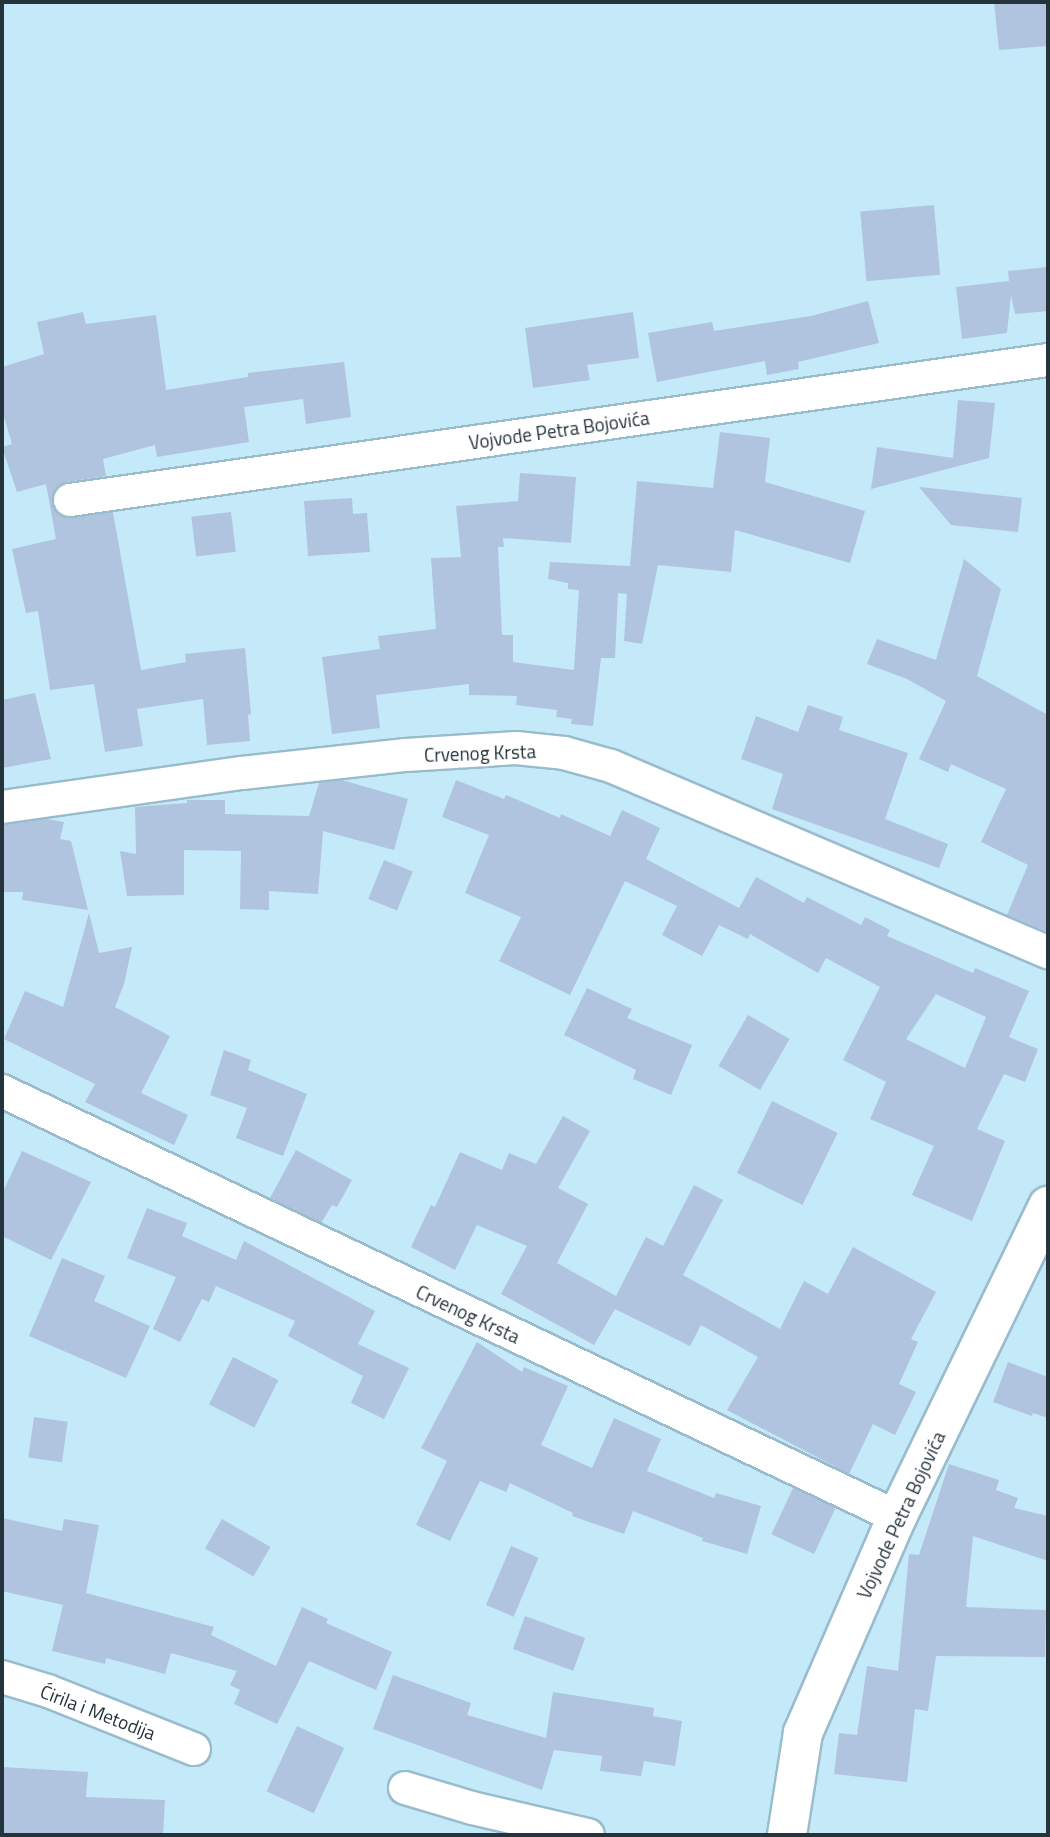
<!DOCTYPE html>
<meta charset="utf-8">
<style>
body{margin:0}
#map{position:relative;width:1050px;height:1837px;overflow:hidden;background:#c4e9f9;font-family:"Titillium Web",sans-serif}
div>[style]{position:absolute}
.building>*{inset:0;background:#b0c4df;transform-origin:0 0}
.roads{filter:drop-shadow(2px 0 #99bccc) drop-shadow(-2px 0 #99bccc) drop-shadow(0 2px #99bccc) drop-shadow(0 -2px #99bccc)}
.minor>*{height:32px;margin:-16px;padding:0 16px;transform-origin:16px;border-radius:16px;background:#fff}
.tertiary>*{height:38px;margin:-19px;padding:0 19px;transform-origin:19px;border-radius:19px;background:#fff}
span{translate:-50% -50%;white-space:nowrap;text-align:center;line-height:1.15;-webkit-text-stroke:5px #fff;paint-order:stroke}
.street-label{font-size:19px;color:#25333a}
.frame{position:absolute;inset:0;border:4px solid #25333a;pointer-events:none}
</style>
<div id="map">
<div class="building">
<div style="clip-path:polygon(994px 2px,1048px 2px,1048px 46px,999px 50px)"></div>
<div style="left:934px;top:205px;width:70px;height:74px;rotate:85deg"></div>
<div style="clip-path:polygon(1048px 267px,1048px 311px,1015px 314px,1011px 295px,1007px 333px,962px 339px,956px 287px,1009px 281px,1008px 271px)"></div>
<div style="clip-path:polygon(868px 301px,879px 343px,798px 362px,799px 369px,767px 375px,765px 361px,657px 382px,648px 333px,712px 322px,714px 331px,811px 316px)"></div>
<div style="clip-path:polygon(83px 312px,86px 324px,156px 315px,166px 390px,248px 377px,248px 373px,344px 362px,351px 417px,306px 424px,303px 399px,244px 407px,249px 442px,157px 457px,155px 445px,103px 459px,106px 476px,67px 482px,58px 486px,53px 494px,55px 511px,64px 517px,113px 512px,141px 670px,186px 662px,185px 654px,245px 648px,251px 714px,248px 715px,250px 741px,207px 745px,203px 699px,137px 709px,143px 746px,105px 752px,94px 684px,50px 690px,38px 611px,26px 613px,12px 549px,56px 539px,46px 484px,17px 492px,2px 447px,12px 444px,2px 410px,2px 367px,44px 354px,37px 322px)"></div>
<div style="clip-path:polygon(633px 312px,639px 358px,587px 365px,590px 380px,533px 388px,525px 328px)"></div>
<div style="clip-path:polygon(958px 400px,995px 403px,989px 458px,871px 489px,877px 447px,953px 458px)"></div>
<div style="clip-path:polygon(720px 432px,770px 438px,765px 482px,865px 511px,850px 563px,735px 530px,731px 572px,658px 565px,642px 644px,624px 641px,627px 594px,618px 593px,615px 658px,601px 658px,593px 726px,571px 724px,572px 719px,556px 717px,557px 710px,516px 705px,517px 696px,469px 695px,469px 684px,376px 695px,380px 728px,332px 734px,322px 657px,380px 649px,378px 636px,436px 629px,431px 558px,461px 557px,456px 506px,518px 501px,520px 473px,576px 477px,571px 543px,503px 538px,504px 547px,498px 547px,502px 635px,513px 635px,513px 662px,574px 670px,579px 590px,568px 589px,568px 583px,548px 579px,550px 562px,630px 566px,637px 481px,713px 488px)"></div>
<div style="clip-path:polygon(919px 487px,1022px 498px,1018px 532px,951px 525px)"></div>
<div style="clip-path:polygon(352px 498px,353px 514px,367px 513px,370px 552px,308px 556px,304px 501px)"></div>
<div style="left:231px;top:512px;width:40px;height:40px;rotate:83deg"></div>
<div style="clip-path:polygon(964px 559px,1001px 589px,977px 676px,1048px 715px,1048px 932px,1007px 915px,1028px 865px,981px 842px,1006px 789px,951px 764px,948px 772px,919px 759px,946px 701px,907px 679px,867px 664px,877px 639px,936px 660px)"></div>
<div style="clip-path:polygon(35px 693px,51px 759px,2px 768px,2px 700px)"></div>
<div style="clip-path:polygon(808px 705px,843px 717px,839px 730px,908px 753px,885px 819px,948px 844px,939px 868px,772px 809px,783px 774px,741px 759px,756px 716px,798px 732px)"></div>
<div style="clip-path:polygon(342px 780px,408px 799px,394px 850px,323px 831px,318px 894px,269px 891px,269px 910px,240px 909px,241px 851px,184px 850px,184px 895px,127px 896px,120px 851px,136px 854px,135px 807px,187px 803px,187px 800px,225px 800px,225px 814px,309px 816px,319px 783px)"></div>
<div style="clip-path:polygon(evenodd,456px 780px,504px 799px,506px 795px,560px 818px,561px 814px,610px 836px,622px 810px,660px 828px,646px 859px,739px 908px,756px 877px,804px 903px,807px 897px,861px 925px,865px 917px,890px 930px,887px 936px,973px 973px,975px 968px,1029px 991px,1009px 1037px,1038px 1049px,1025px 1082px,1004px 1074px,977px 1129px,1005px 1141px,972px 1221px,912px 1195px,934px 1146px,870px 1119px,886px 1082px,843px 1060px,880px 987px,826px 958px,818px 973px,750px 934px,748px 939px,719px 925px,702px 956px,662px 935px,677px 906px,625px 881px,570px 995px,499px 961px,521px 917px,465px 893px,489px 835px,442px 817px,456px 780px,936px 994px,986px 1017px,965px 1068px,906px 1039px,936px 994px)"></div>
<div style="clip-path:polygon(47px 819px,64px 822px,60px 839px,71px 841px,88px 910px,22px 900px,23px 892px,2px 892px,2px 825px)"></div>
<div style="left:384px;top:860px;width:31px;height:42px;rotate:22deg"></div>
<div style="clip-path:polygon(89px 913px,99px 953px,132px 947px,124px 984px,115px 1007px,170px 1036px,141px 1093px,188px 1115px,174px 1145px,85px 1102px,95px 1084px,4px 1039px,25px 991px,63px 1007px)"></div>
<div style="clip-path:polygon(587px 988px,632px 1009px,627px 1018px,692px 1045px,671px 1095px,633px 1079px,636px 1070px,564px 1035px)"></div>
<div style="left:748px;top:1015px;width:48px;height:59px;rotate:30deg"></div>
<div style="clip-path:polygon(224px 1050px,251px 1060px,248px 1070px,307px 1094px,283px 1156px,236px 1138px,247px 1108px,210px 1095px)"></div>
<div style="left:772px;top:1101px;width:73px;height:80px;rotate:26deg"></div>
<div style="clip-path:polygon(563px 1116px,590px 1131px,558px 1188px,588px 1204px,557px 1263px,616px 1296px,646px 1237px,663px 1246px,694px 1185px,723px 1200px,683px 1275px,780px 1329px,804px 1281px,828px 1294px,853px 1247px,936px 1292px,911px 1339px,918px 1342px,899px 1384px,916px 1392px,895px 1435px,873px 1424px,849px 1474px,727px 1410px,758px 1357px,701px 1325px,690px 1346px,615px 1309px,594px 1345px,501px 1294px,527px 1246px,477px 1225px,455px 1270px,411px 1247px,431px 1205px,435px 1207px,460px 1152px,502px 1170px,509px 1153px,536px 1164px)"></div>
<div style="clip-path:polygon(296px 1150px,352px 1180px,337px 1207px,332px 1205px,321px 1223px,270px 1198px)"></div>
<div style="clip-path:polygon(22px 1151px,91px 1182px,51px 1260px,2px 1236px,2px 1194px)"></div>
<div style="clip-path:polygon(147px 1208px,187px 1223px,182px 1236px,236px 1260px,244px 1241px,375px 1311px,358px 1344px,409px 1368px,384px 1419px,351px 1403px,363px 1376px,288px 1336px,295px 1321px,216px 1286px,209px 1302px,202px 1299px,180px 1342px,153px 1329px,176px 1277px,127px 1258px)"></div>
<div style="clip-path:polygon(62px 1258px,105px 1276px,94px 1301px,150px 1326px,126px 1378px,29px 1336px)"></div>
<div style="clip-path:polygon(477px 1342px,522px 1372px,524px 1367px,568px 1386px,541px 1445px,592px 1468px,614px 1418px,661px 1439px,647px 1471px,714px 1498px,716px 1493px,761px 1506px,747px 1554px,702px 1541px,703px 1538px,633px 1511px,624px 1534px,572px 1516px,573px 1513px,510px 1483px,506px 1492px,480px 1481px,450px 1541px,416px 1525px,447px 1461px,421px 1448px)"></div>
<div style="left:233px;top:1357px;width:51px;height:53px;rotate:27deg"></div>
<div style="clip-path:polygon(1008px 1362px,1048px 1377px,1048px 1418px,1033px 1413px,1032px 1416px,993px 1402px)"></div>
<div style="left:34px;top:1417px;width:34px;height:41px;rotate:8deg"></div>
<div style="clip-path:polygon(949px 1464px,999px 1480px,996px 1490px,1018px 1498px,1014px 1508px,1048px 1516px,1048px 1561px,973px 1536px,966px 1607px,1046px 1610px,1045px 1657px,936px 1656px,928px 1711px,915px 1709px,907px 1782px,834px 1774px,839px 1733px,857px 1735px,867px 1666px,898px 1671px,909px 1554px,919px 1555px)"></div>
<div style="left:793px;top:1488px;width:47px;height:51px;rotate:25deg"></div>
<div style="clip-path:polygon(2px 1518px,62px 1531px,64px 1519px,99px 1525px,86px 1593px,214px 1627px,211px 1635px,276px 1666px,302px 1607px,328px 1619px,326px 1623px,392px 1652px,376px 1690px,309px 1661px,277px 1724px,234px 1704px,240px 1690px,230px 1685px,237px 1671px,171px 1653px,165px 1674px,106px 1658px,105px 1664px,52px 1651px,63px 1605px,2px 1591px)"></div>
<div style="left:222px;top:1519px;width:56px;height:34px;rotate:30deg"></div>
<div style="left:511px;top:1546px;width:30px;height:64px;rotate:23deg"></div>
<div style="left:525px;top:1616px;width:64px;height:35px;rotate:20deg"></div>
<div style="clip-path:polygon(393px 1675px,471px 1703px,467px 1715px,546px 1738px,553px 1692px,654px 1708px,653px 1716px,682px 1721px,675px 1766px,644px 1761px,641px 1776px,600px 1771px,602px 1756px,554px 1750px,542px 1790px,373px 1729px)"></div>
<div style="left:297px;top:1726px;width:52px;height:72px;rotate:25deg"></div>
<div style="clip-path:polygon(2px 1767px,88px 1772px,86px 1797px,165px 1800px,163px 1835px,2px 1835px)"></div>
</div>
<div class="roads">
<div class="minor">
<div style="left:70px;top:500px;width:988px;rotate:-8.15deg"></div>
<div style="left:2px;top:807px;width:242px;rotate:-8.1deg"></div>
<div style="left:242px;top:773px;width:165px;rotate:-6.3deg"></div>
<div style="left:406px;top:755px;width:110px;rotate:-3.6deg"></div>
<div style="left:516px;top:748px;width:48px;rotate:5.9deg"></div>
<div style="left:564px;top:753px;width:49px;rotate:15.5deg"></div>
<div style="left:611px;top:766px;width:475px;rotate:23.1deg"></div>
<div style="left:2px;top:1091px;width:991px;rotate:25.45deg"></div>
<div style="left:2px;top:1677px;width:48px;rotate:16.9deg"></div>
<div style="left:48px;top:1691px;width:157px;rotate:21.7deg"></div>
<div style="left:405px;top:1788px;width:70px;rotate:16.6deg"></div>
<div style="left:472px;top:1808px;width:119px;rotate:13.1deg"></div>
</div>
<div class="tertiary">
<div style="left:787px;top:1835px;width:103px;rotate:-81.1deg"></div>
<div style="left:803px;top:1733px;width:236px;rotate:-66.5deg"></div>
<div style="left:897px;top:1517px;width:346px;rotate:-64.1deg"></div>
</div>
</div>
<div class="street-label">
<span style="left:559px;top:430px;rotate:-8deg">Vojvode Petra Bojovića</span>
<span style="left:480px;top:753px;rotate:-2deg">Crvenog Krsta</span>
<span style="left:468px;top:1314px;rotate:25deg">Crvenog Krsta</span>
<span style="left:901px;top:1515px;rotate:-65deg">Vojvode Petra Bojovića</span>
<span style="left:98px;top:1712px;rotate:21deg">Ćirila i Metodija</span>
</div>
<div class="frame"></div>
</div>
